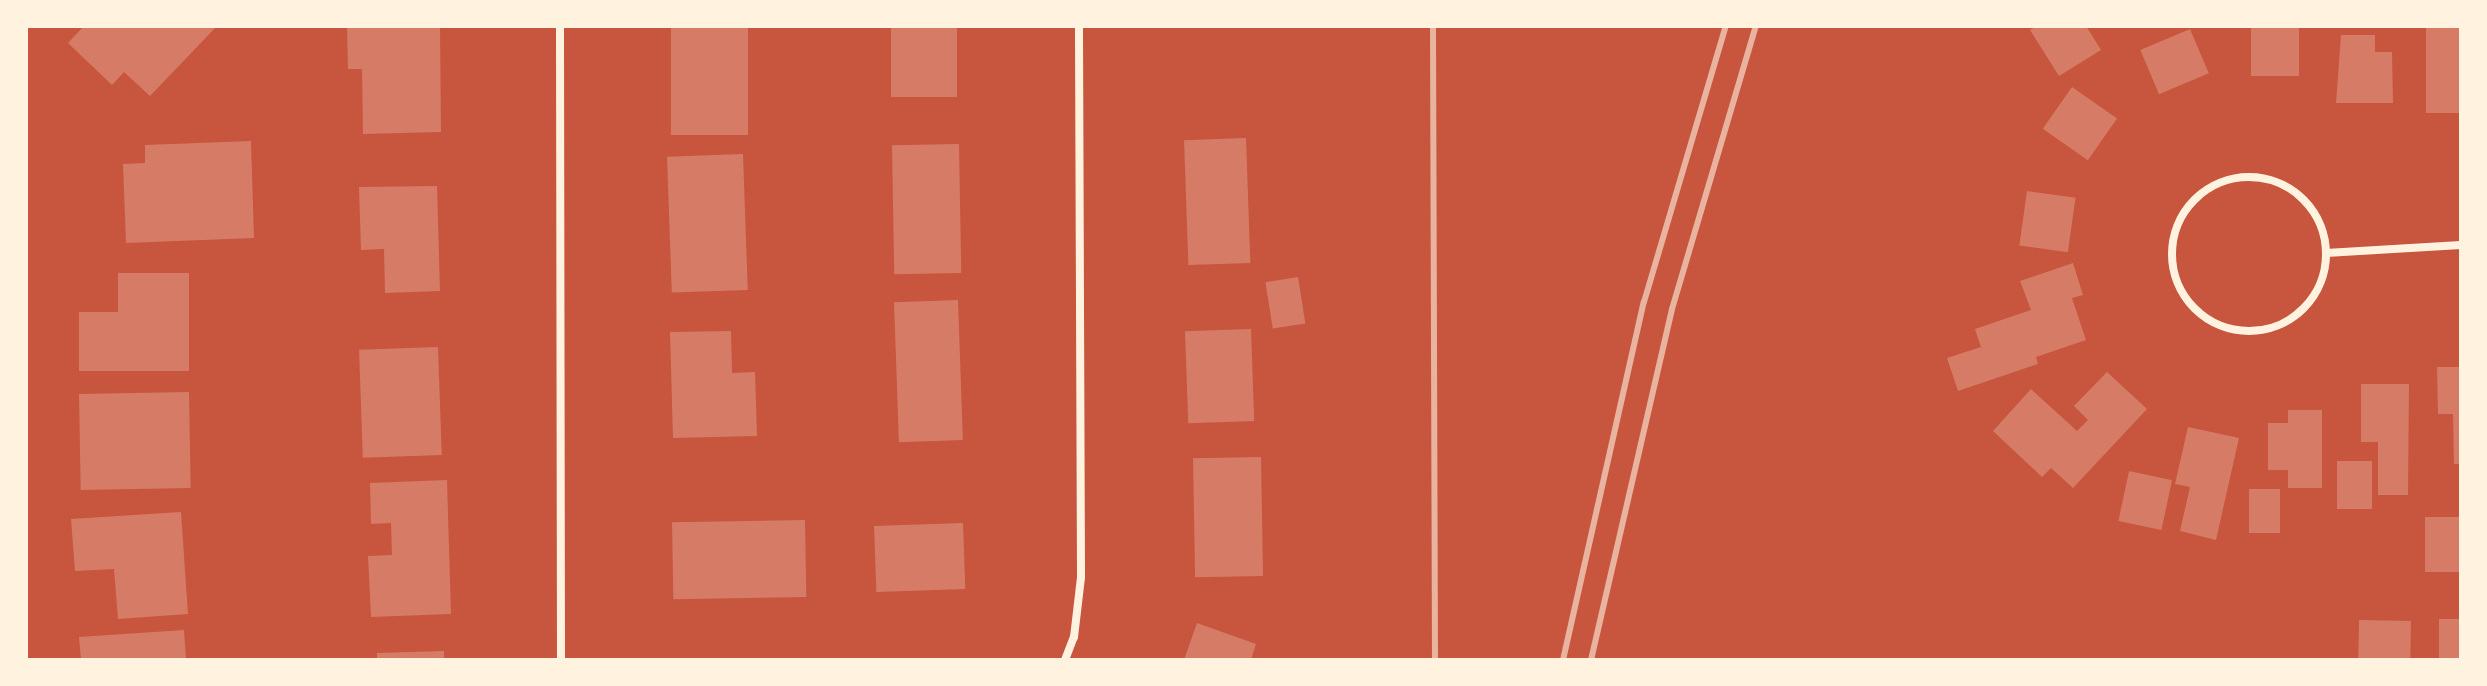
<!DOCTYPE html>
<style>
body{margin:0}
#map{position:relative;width:2487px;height:686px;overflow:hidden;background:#c8553d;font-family:Manrope,sans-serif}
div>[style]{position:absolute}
.building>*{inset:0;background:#d67c66;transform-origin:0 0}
.minor>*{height:8px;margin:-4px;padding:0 4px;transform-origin:4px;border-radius:4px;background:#fff3e0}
.minor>.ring{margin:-4px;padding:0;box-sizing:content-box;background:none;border:8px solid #fff3e0;border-radius:50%}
.rail>*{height:6px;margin:-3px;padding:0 3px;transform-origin:3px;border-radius:3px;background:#e9b49f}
span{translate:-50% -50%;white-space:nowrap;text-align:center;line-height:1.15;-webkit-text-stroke:6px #fff3e0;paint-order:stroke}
.frame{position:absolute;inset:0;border:28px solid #fff3e0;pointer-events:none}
</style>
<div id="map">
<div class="building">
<div style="clip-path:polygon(84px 26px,217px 26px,150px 96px,124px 72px,112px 85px,68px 43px)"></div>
<div style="clip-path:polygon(440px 26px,441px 132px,363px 134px,362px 69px,348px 69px,347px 28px)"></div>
<div style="left:671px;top:26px;width:77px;height:109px"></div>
<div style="left:891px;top:26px;width:66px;height:71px"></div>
<div style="clip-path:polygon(2037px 26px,2086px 26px,2101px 50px,2059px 76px,2030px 30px)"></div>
<div style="left:2251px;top:26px;width:48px;height:50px"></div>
<div style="left:2426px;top:26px;width:35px;height:87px"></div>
<div style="left:2190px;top:29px;width:48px;height:54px;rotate:67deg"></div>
<div style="clip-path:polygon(2341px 35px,2375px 35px,2375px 52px,2392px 52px,2393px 103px,2336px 103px)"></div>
<div style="left:2072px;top:87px;width:55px;height:51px;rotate:35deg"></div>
<div style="left:1246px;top:138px;width:125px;height:62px;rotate:88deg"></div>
<div style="clip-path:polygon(251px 141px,254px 238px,126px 243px,123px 164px,145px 163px,145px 145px)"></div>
<div style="left:959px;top:144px;width:129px;height:67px;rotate:89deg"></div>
<div style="left:743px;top:154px;width:136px;height:76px;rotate:88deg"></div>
<div style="clip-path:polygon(437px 186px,440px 291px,385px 293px,384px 249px,361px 250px,359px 187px)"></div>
<div style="left:2027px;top:191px;width:49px;height:55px;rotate:8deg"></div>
<div style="clip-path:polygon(2073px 263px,2083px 295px,2072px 298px,2086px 340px,2036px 357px,2038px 364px,1958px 391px,1947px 358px,1981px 347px,1975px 329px,2031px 310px,2020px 281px)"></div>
<div style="clip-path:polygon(118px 273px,189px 273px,189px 371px,79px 371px,79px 312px,118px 312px)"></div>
<div style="left:1298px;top:277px;width:47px;height:33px;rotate:81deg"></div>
<div style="left:958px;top:300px;width:140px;height:64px;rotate:88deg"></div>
<div style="left:1251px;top:329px;width:92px;height:66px;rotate:88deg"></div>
<div style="clip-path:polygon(731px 331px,732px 373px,755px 372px,757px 436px,673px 438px,670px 332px)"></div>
<div style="left:438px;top:347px;width:108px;height:79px;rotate:88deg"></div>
<div style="clip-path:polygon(2437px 367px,2461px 367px,2461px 464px,2454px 464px,2453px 414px,2438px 414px)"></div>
<div style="clip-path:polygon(2107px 372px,2147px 409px,2073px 488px,2051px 468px,2042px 477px,1993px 431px,2031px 389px,2077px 431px,2088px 420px,2074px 406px)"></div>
<div style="clip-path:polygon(2361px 384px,2409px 384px,2408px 495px,2378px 495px,2378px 442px,2361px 442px)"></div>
<div style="left:189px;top:392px;width:96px;height:110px;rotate:89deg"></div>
<div style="clip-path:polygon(2288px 410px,2322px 410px,2322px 488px,2288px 488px,2288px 470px,2268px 470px,2268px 423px,2288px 423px)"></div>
<div style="clip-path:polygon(2188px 427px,2239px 438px,2216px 540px,2180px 531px,2190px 487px,2175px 484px)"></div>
<div style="left:1261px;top:457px;width:119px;height:68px;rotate:89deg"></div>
<div style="left:2337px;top:461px;width:35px;height:48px"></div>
<div style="left:2129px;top:471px;width:44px;height:51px;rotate:12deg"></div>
<div style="clip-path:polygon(447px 480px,451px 614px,371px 617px,368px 556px,392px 555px,391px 523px,371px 524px,370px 483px)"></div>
<div style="left:2249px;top:489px;width:31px;height:44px"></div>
<div style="clip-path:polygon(181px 512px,188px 614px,118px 619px,114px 569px,75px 571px,71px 519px)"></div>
<div style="left:2425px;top:517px;width:36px;height:55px"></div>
<div style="left:805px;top:520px;width:77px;height:133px;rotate:89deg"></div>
<div style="left:963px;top:523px;width:66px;height:89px;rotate:88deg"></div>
<div style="left:2439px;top:619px;width:22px;height:41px"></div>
<div style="left:2359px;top:620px;width:52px;height:40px;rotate:1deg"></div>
<div style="clip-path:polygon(1197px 623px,1256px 644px,1251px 660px,1184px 660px)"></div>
<div style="clip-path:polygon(184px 630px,186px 660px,81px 660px,79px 637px)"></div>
<div style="clip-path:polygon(444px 651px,444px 660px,377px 660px,377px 653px)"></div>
</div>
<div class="minor">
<div style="left:560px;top:26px;width:634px;rotate:89.91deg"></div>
<div class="ring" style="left:2172px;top:177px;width:146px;height:146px"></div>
<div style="left:2326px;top:253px;width:135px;rotate:-3.4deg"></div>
<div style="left:1065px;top:660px;width:25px;rotate:-69deg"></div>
<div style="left:1074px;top:637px;width:60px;rotate:-83.3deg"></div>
<div style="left:1081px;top:577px;width:551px;rotate:-90.21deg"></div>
</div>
<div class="rail">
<div style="left:1433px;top:26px;width:634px;rotate:89.82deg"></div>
<div style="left:1563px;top:660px;width:367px;rotate:-77.3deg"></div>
<div style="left:1644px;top:302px;width:288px;rotate:-73.5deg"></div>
<div style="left:1591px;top:660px;width:360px;rotate:-77deg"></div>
<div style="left:1672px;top:309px;width:295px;rotate:-73.5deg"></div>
</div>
<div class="frame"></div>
</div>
